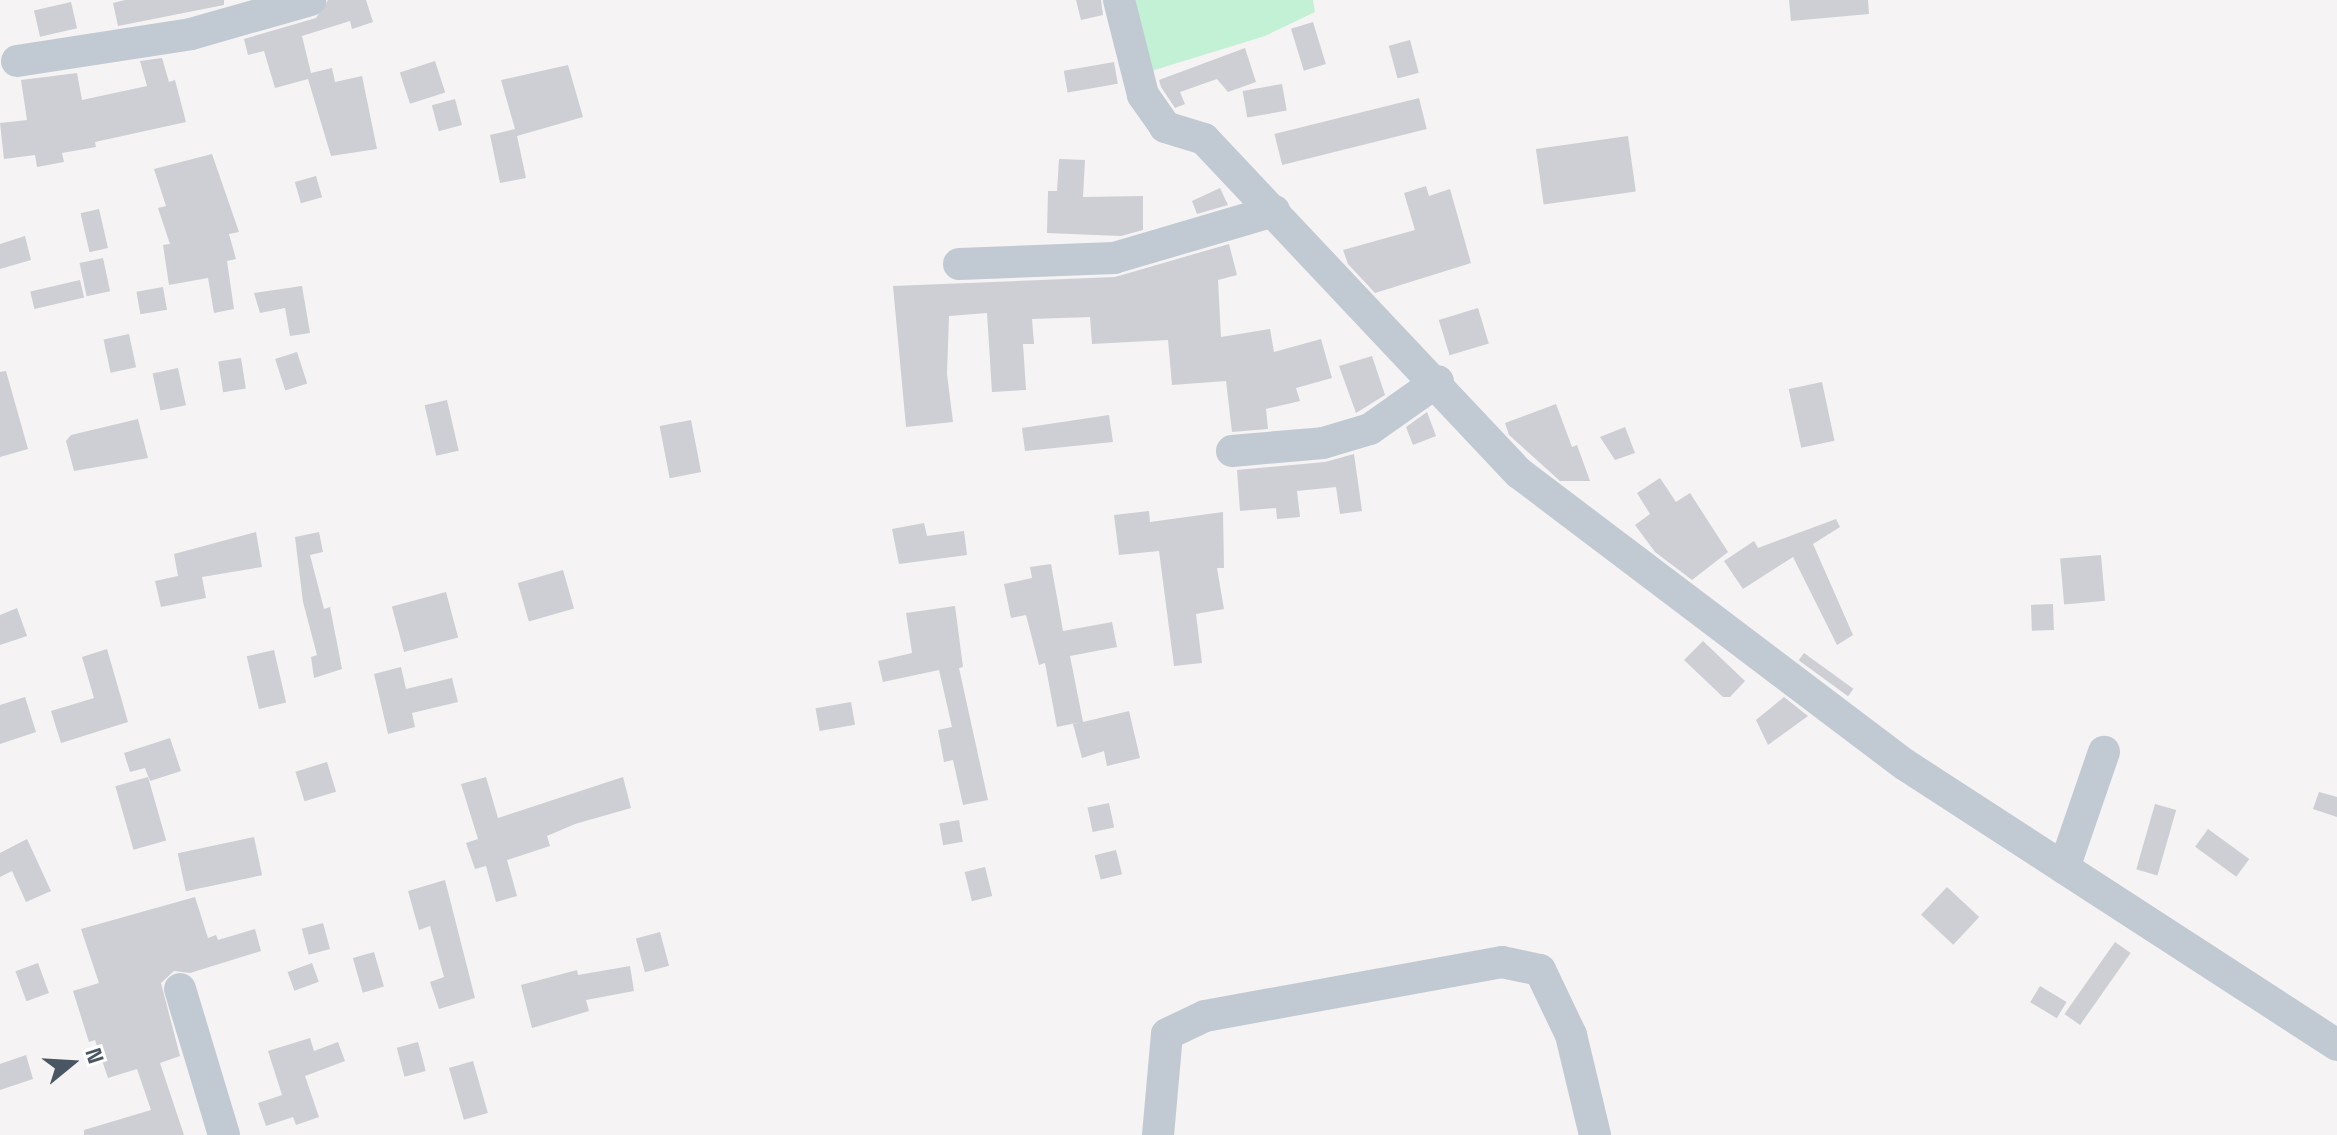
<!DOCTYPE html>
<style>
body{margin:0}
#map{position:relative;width:2337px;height:1135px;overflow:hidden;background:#f5f3f3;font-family:"Space Grotesk",sans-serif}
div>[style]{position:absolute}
.green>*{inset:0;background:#c3f1d5}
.building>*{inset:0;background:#cdcfd5;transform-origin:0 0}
.minor>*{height:32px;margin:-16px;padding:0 16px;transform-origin:16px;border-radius:16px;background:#c1cad2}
span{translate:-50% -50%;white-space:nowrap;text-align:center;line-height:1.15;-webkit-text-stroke:6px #fff;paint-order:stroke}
.north{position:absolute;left:32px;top:1023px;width:80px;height:80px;-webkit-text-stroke:6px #fff;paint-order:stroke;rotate:72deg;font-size:22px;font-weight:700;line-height:32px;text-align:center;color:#4a5661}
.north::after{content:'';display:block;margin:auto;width:28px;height:36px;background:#4a5661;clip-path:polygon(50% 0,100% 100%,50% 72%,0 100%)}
</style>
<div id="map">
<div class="green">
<div style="clip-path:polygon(1132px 0,1313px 0,1315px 12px,1265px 36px,1148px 72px)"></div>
</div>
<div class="building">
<div style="clip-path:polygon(125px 0,224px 0,224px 5px,118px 26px,113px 3px)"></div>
<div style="clip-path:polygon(328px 0,366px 0,373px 22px,352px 29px,350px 21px,302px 36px,311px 73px,332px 68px,335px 82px,362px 76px,377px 149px,331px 156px,308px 79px,275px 88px,264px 51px,248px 55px,244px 39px,316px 18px)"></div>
<div style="clip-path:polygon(1076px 0,1101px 0,1103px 15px,1081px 20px)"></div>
<div style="clip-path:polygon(1789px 0,1868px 0,1869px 14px,1791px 21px)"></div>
<div style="left:71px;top:2px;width:27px;height:38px;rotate:77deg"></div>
<div style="left:1313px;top:22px;width:44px;height:23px;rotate:73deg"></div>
<div style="left:1410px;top:40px;width:34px;height:22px;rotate:75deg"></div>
<div style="clip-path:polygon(1245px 48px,1256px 82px,1228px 92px,1217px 79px,1180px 92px,1185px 104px,1175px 108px,1161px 87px,1159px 80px)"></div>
<div style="clip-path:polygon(162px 58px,169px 82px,175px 80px,186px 122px,95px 142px,96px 147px,62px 153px,64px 162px,37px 167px,35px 155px,4px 159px,0 123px,27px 120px,21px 80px,77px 73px,82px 100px,147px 86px,140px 61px)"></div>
<div style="left:435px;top:61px;width:33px;height:37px;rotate:72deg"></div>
<div style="left:1114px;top:62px;width:22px;height:51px;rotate:80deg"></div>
<div style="clip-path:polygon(568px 65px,583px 117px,517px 136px,526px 178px,500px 183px,490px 135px,515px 129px,501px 80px)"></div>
<div style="left:1282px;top:84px;width:27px;height:40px;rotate:80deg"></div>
<div style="left:1419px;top:98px;width:32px;height:149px;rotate:76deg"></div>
<div style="left:455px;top:99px;width:27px;height:24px;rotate:75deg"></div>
<div style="left:1628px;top:136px;width:56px;height:93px;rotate:82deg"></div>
<div style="clip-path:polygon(212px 154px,239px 232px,229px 234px,236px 259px,227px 261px,234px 309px,214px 313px,208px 278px,169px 285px,163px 245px,170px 244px,158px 208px,166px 206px,154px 169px)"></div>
<div style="clip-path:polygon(1059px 159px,1085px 160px,1083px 197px,1143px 196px,1143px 230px,1121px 236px,1047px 233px,1048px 191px,1057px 191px)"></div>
<div style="left:316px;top:176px;width:22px;height:22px;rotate:74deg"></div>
<div style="clip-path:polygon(1426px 186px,1429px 196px,1450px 189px,1471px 263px,1375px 293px,1348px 264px,1343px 250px,1415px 230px,1404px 193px)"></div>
<div style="clip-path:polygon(1220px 188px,1228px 205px,1197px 214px,1192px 201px)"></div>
<div style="left:99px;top:209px;width:40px;height:19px;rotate:77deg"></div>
<div style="clip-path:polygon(25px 236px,31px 260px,0 269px,0 244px)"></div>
<div style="clip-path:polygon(1229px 244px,1237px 275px,1218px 280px,1221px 337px,1270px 329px,1274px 352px,1321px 339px,1332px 378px,1296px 388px,1300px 401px,1266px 409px,1268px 429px,1232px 432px,1226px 381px,1172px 385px,1168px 340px,1092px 344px,1090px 317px,1032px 319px,1034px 344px,1023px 344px,1026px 390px,992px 392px,987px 313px,949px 316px,947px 374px,953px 422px,906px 427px,893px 286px,1115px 277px)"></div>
<div style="left:103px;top:258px;width:34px;height:24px;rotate:78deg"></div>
<div style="left:80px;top:280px;width:18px;height:51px;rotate:77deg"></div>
<div style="clip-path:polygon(302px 286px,310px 333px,290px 336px,285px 308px,260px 313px,254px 293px)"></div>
<div style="left:163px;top:287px;width:23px;height:27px;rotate:80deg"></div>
<div style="left:1478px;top:308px;width:37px;height:41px;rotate:73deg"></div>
<div style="left:129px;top:334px;width:34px;height:26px;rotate:78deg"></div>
<div style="left:297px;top:352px;width:33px;height:23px;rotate:72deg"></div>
<div style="clip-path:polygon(1372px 356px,1385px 395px,1356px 413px,1339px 366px)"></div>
<div style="left:241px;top:358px;width:31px;height:23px;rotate:81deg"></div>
<div style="left:178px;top:368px;width:38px;height:26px;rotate:78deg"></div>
<div style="clip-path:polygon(6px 371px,28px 449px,0 457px,0 372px)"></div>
<div style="left:1822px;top:382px;width:60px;height:34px;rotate:78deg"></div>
<div style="left:447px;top:400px;width:52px;height:23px;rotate:77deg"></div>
<div style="clip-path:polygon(1556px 404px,1572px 447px,1577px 445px,1590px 481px,1560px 481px,1509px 435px,1505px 423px)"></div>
<div style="clip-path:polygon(1427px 412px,1436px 436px,1413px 445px,1406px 427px)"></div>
<div style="clip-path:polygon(1109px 415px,1113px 442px,1025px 451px,1022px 428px)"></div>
<div style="clip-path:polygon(138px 419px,148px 458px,74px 471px,66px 441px,71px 435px)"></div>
<div style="left:691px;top:420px;width:53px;height:32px;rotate:79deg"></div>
<div style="clip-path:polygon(1625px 427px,1635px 453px,1615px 460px,1600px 437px)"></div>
<div style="clip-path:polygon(1354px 454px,1362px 511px,1340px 514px,1336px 487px,1297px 491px,1300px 517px,1277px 519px,1276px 508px,1240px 511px,1237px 470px,1325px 462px)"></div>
<div style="clip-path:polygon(1660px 478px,1676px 502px,1690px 493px,1728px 552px,1692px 580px,1655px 552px,1635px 525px,1650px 514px,1637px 493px)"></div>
<div style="clip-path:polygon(1149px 511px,1150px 522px,1223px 512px,1224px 568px,1217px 568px,1224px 609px,1196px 614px,1202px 663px,1174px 666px,1159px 551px,1119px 555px,1114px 515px)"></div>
<div style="clip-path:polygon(1836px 519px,1840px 527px,1813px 544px,1853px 635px,1837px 645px,1793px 557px,1743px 589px,1724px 561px,1754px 541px,1758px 548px)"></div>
<div style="clip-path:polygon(924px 523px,927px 536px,964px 531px,967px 555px,899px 564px,892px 529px)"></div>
<div style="clip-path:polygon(256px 532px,262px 567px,202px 577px,206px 598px,161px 607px,155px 581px,178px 576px,174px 554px)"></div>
<div style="clip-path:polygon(319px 532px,323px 552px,310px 555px,324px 609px,330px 607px,342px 669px,314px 678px,311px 657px,317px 655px,303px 602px,295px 537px)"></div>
<div style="left:2101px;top:555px;width:46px;height:41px;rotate:85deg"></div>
<div style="clip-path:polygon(1051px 564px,1063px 631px,1112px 622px,1117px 647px,1070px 656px,1083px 722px,1129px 711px,1140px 758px,1107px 766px,1104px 751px,1082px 758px,1073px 724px,1081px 722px,1057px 727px,1045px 663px,1039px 665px,1026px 615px,1011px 618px,1004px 584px,1032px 578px,1030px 567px)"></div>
<div style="left:563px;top:570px;width:40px;height:47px;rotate:74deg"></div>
<div style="left:446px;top:592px;width:47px;height:56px;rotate:75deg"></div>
<div style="left:2053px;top:604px;width:26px;height:22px;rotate:88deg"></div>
<div style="clip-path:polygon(955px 606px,963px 667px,959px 668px,988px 800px,963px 805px,953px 760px,944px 762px,938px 730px,952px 727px,939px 670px,883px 682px,878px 661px,912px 653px,906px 613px)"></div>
<div style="clip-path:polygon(17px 608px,27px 636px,0 645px,0 615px)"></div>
<div style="clip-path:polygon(1703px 641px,1745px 681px,1730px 697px,1723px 697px,1684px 660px)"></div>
<div style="clip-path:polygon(107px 649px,128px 722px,61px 743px,51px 711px,94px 698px,82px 657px)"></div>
<div style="left:274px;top:650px;width:54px;height:28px;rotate:77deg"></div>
<div style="left:1804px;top:653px;width:61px;height:9px;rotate:36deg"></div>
<div style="clip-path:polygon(401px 667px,406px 689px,452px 678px,458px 702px,412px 713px,415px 727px,388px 734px,374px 674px)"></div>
<div style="clip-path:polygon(25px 697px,36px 732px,0 744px,0 705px)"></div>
<div style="clip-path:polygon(1784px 697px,1808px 716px,1768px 745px,1756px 720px)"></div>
<div style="left:851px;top:702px;width:23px;height:36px;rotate:80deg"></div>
<div style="clip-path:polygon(170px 738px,181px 771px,150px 781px,145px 768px,130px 772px,124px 753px)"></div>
<div style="left:327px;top:762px;width:31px;height:33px;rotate:73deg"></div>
<div style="left:148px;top:777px;width:66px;height:34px;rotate:74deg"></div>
<div style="clip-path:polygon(486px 777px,498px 818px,623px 777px,631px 808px,575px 824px,547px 836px,550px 846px,507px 860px,517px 896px,496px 902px,486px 866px,475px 869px,466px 843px,478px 839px,461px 784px)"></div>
<div style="clip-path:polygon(2319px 792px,2337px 797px,2337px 817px,2313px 809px)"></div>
<div style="left:1109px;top:803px;width:25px;height:22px;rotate:78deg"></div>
<div style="left:2155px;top:804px;width:22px;height:68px;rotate:16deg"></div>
<div style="left:959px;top:820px;width:22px;height:20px;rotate:80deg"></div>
<div style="left:2208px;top:829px;width:51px;height:22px;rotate:36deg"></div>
<div style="left:254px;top:837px;width:39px;height:78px;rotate:78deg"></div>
<div style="clip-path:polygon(27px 839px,51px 891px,26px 902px,12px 871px,0 877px,0 853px)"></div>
<div style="left:1116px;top:850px;width:25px;height:22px;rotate:76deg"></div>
<div style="left:985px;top:867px;width:30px;height:21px;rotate:76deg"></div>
<div style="clip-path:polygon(445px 880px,475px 998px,439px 1009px,430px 982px,444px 977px,430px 926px,419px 930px,408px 891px)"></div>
<div style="left:1947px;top:887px;width:44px;height:38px;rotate:43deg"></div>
<div style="clip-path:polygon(195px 897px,208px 938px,216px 935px,218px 940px,255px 929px,261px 951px,190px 973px,174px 971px,161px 983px,180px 1056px,160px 1063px,184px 1135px,84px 1135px,84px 1130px,151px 1110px,137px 1069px,108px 1078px,95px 1040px,89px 1042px,73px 991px,99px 983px,81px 929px)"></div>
<div style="left:323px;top:923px;width:27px;height:22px;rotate:75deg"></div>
<div style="left:660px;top:932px;width:35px;height:25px;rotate:75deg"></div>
<div style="left:2115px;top:942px;width:19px;height:88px;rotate:35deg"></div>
<div style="left:374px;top:952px;width:36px;height:22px;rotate:74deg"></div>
<div style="left:38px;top:963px;width:32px;height:24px;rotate:70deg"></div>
<div style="left:312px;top:963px;width:20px;height:26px;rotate:70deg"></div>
<div style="clip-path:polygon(630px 966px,634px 991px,586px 1000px,589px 1011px,532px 1028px,521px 985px,577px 970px,578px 975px)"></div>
<div style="left:2040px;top:986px;width:31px;height:19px;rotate:31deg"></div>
<div style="clip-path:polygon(310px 1038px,314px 1051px,338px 1042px,345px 1061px,305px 1076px,319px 1117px,296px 1125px,293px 1117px,266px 1126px,258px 1103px,282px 1095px,268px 1051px)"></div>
<div style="left:418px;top:1042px;width:30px;height:22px;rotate:75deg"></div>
<div style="clip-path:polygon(26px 1055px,33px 1079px,0 1090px,0 1064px)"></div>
<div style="left:473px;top:1061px;width:54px;height:25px;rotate:74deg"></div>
</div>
<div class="minor">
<div style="left:1119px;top:0;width:98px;rotate:75.8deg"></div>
<div style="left:1143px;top:95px;width:39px;rotate:55deg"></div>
<div style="left:1165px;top:127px;width:41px;rotate:17.1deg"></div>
<div style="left:1204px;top:139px;width:459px;rotate:46.7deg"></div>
<div style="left:1519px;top:473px;width:483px;rotate:37.1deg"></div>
<div style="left:1904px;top:764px;width:516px;rotate:32.98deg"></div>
<div style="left:17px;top:61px;width:176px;rotate:-8.8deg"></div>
<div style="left:191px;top:34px;width:124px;rotate:-15.9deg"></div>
<div style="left:959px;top:264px;width:155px;rotate:-2.2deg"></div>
<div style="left:1114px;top:258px;width:167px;rotate:-16.4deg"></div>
<div style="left:1232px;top:451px;width:91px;rotate:-5deg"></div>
<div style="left:1323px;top:443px;width:49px;rotate:-16.6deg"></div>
<div style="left:1370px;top:429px;width:83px;rotate:-35.2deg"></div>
<div style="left:2064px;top:868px;width:123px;rotate:-71deg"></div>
<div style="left:180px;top:989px;width:152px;rotate:73.2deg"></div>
<div style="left:1158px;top:1135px;width:101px;rotate:-84.9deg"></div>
<div style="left:1167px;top:1034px;width:42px;rotate:-25.3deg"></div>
<div style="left:1205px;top:1016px;width:302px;rotate:-10.3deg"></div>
<div style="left:1502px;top:962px;width:39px;rotate:12deg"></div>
<div style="left:1540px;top:970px;width:72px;rotate:64.5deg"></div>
<div style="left:1571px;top:1035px;width:103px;rotate:76.5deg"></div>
</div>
<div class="north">N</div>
</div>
